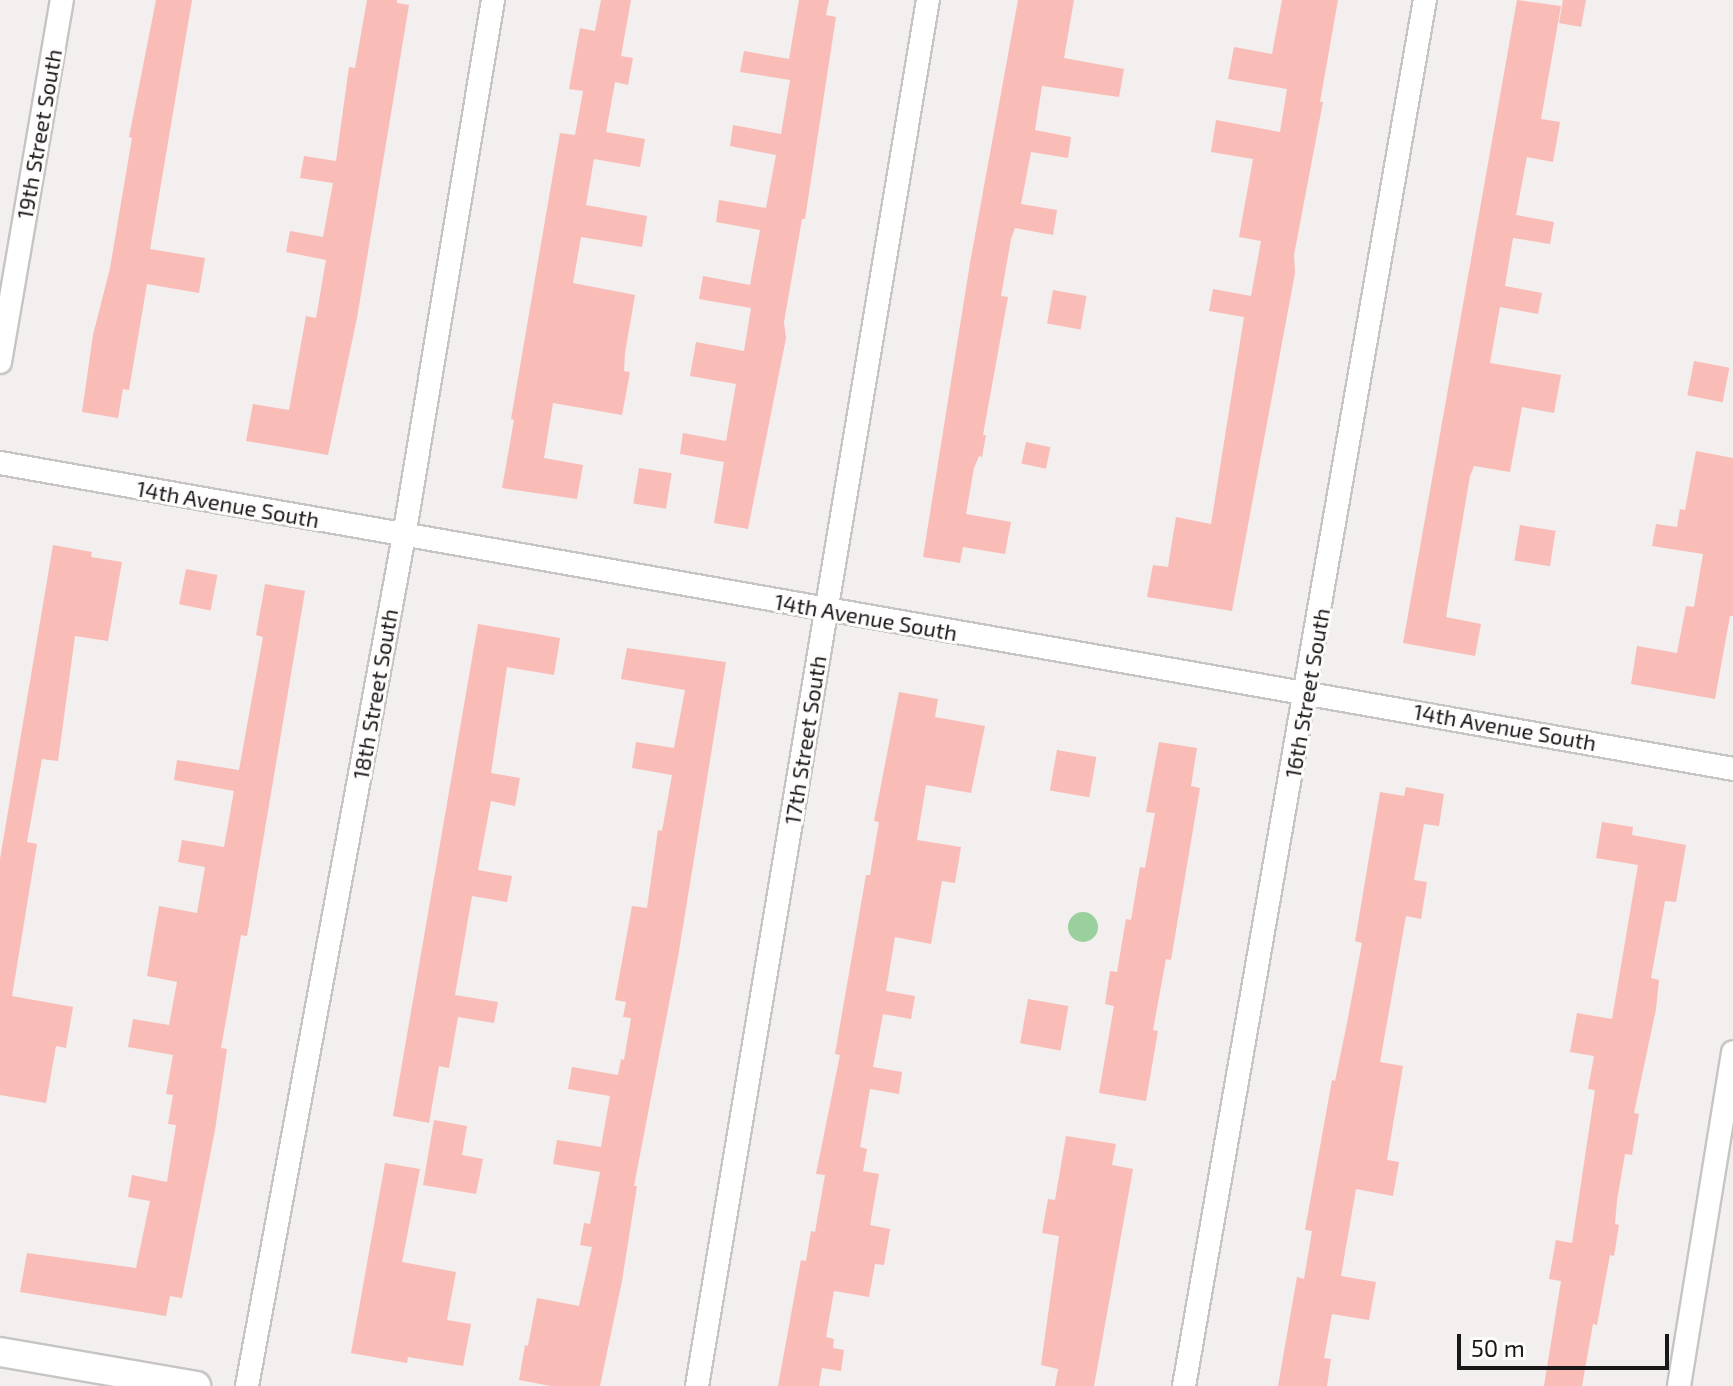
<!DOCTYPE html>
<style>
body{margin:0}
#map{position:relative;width:1733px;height:1386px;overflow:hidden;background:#f2efee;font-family:"Exo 2",sans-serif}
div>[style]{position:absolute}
.water>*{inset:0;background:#9ad09e}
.round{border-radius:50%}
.building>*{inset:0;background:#f9bcb7;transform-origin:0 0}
.roads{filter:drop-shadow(2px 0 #c7c4c4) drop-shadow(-2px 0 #c7c4c4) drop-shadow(0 2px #c7c4c4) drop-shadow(0 -2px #c7c4c4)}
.minor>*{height:22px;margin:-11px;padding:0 11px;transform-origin:11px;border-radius:11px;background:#fff}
.tertiary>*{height:28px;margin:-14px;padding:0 14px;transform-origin:14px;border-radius:14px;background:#fff}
span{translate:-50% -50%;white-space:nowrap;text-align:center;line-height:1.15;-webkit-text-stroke:6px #fffcfc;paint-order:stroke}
.street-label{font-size:22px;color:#191818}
.scale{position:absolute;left:1457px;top:1334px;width:212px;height:36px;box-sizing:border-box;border:4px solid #191818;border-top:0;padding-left:10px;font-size:24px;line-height:28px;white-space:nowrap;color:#191818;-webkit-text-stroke:6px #fffcfc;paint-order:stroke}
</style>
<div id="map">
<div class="water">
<div class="round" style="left:1068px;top:912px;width:30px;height:30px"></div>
</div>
<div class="building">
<div style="clip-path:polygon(156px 0,192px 0,150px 249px,205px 258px,199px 293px,147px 284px,129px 390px,123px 389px,118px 418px,82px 412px,93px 335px,110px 268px,132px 138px,129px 137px)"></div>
<div style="clip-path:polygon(367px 0,397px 0,397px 3px,409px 5px,357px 318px,328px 455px,246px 441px,253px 404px,289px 410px,306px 316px,316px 318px,326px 260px,286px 252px,290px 231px,323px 237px,333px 183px,300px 178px,304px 156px,336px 161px,349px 67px,355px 68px)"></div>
<div style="clip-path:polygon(601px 0,631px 0,621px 56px,633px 58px,628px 85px,615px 82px,606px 132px,645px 139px,640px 167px,594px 159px,586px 205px,647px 216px,642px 247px,581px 237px,573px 283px,635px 295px,625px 353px,624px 371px,630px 372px,622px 415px,553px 403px,544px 458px,583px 465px,577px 499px,502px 488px,514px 420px,511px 419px,560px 133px,575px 135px,583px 91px,569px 89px,580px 28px,595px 31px)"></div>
<div style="clip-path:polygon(799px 0,829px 0,826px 15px,836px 17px,805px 219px,802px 219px,784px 322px,786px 338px,748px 529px,714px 523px,724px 462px,680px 454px,683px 433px,726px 441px,736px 384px,690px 376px,696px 342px,744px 351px,751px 308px,699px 299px,703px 276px,750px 285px,760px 230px,716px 222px,719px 200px,766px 208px,776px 155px,730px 146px,733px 125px,781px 134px,790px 80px,740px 72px,744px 51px,789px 59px)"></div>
<div style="clip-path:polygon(1018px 0,1074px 0,1064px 58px,1124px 69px,1119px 97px,1042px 86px,1035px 130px,1071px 137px,1068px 158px,1031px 152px,1021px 204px,1057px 210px,1053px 235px,1015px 228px,1011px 239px,1001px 296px,1008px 297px,983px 435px,986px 435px,982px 457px,979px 456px,974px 468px,966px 514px,1011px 522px,1005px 554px,963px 547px,960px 563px,923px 557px,970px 263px)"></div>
<div style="clip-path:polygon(1282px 0,1338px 0,1320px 102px,1323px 102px,1294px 255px,1295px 273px,1232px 611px,1147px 597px,1153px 565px,1168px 567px,1176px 517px,1211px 524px,1244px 317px,1209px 311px,1213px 289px,1251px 296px,1261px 241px,1239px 237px,1253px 159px,1211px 152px,1216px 120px,1280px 132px,1287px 89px,1228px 79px,1234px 47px,1272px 54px)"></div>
<div style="clip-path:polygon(1517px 0,1561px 6px,1541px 119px,1560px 122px,1553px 162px,1527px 157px,1516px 215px,1554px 222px,1550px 244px,1513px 238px,1505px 286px,1542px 293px,1538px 314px,1500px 307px,1490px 363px,1561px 375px,1554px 413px,1522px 407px,1510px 472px,1474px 466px,1470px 476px,1446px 617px,1481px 624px,1475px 656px,1403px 643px)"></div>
<div style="clip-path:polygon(1563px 0,1586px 0,1581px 27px,1559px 23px)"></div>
<div style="left:1053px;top:290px;width:34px;height:34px;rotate:10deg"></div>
<div style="left:1694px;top:361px;width:36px;height:35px;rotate:11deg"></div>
<div style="left:1026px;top:442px;width:25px;height:22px;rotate:12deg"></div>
<div style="clip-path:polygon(1696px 451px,1733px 458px,1733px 616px,1730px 616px,1715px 699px,1631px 684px,1637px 646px,1677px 653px,1686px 606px,1694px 607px,1703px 554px,1652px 546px,1656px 524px,1677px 527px,1680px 509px,1685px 510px)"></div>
<div style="left:639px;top:468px;width:33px;height:36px;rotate:9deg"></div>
<div style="left:1520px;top:525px;width:36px;height:36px;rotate:9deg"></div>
<div style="clip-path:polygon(53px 545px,92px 552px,91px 557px,122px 562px,108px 641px,75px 636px,58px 761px,42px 759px,27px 842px,37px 844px,12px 996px,73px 1007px,66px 1048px,56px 1046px,46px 1103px,0 1095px,0 859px)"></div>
<div style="left:186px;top:569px;width:32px;height:36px;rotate:11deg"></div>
<div style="clip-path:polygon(265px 584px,305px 591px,247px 936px,241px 935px,221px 1048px,227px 1049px,215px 1130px,182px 1298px,170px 1296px,166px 1316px,20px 1292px,27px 1253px,136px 1268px,150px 1201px,128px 1197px,132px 1175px,167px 1182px,176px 1125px,168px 1124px,173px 1095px,166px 1094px,173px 1055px,128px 1047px,133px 1019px,169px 1025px,177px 982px,147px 976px,159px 906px,197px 913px,205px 867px,178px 862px,182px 840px,224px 847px,234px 791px,174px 780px,177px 760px,239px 770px,263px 637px,256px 635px)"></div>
<div style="clip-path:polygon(478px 624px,560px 638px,554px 675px,507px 667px,491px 773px,520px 778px,515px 806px,491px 801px,478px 870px,512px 876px,507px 902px,472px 896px,455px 995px,498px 1002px,494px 1023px,458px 1017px,449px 1068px,439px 1066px,429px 1123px,393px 1116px)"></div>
<div style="clip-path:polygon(627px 648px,726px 662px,678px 957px,634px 1186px,637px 1186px,622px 1281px,600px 1386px,551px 1386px,519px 1380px,525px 1345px,528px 1346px,537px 1298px,579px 1306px,592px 1247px,580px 1245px,584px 1223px,590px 1224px,600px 1172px,553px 1164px,557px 1140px,601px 1147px,610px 1096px,568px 1089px,572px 1067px,618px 1075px,621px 1059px,624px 1060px,631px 1018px,623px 1017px,626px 1002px,615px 1000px,632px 906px,647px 908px,658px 830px,662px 831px,672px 775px,632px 768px,636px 742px,674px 748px,685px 690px,621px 679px)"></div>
<div style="clip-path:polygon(899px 692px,938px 699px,935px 717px,985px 726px,971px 793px,926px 785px,917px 840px,961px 847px,955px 883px,942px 881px,931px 944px,895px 937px,886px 991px,915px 996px,911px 1019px,883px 1014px,873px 1067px,902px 1072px,899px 1094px,870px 1089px,860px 1147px,867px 1149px,863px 1171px,879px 1174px,870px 1225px,890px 1229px,884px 1265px,875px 1264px,869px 1297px,834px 1291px,826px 1337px,834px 1339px,833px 1348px,844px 1350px,841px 1371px,822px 1368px,819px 1386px,778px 1386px,801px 1260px,806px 1261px,811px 1231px,815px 1232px,825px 1175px,816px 1174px,840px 1055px,835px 1054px,866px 875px,870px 875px,879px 822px,874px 821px)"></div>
<div style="clip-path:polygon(1159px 742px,1197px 748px,1191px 786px,1200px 788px,1171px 960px,1166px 959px,1153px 1030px,1158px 1031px,1146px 1101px,1099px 1093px,1114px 1006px,1105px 1004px,1110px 971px,1117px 972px,1126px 919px,1131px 920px,1140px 867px,1145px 868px,1155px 813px,1146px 812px)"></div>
<div style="left:1057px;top:750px;width:40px;height:41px;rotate:10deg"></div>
<div style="clip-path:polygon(1406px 787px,1444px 794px,1439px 826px,1424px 824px,1414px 880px,1427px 882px,1421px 919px,1406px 916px,1380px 1062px,1403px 1066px,1387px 1160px,1399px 1162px,1393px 1196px,1356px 1189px,1341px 1276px,1376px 1282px,1369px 1320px,1332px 1314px,1324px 1358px,1331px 1359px,1327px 1386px,1278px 1386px,1297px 1277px,1304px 1279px,1312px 1231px,1305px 1230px,1332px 1080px,1335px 1081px,1347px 1023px,1362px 943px,1355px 941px,1380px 792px,1404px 796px)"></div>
<div style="clip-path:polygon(1602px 822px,1633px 827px,1632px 835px,1686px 845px,1676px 902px,1665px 901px,1651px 978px,1659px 980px,1656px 1009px,1634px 1113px,1639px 1114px,1632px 1155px,1625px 1154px,1617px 1200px,1615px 1224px,1619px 1225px,1614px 1256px,1610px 1255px,1597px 1325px,1593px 1324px,1582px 1386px,1544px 1386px,1561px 1281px,1549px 1279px,1556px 1240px,1572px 1243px,1595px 1090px,1588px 1089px,1594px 1056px,1570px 1052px,1577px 1013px,1612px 1019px,1638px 865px,1596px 858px)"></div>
<div style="left:1028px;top:999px;width:41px;height:45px;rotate:10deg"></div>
<div style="clip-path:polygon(434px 1120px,467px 1126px,462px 1155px,483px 1159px,476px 1194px,423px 1185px)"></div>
<div style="clip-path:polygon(1066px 1136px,1116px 1144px,1112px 1165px,1133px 1169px,1094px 1386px,1055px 1386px,1058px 1369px,1041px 1365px,1059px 1236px,1042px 1233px,1048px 1199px,1055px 1200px)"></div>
<div style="clip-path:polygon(385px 1163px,420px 1169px,402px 1262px,456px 1272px,447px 1320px,471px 1324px,463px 1366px,408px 1357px,407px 1363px,351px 1353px)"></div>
</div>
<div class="roads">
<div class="minor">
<div style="left:0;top:362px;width:367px;rotate:-80.3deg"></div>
<div style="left:0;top:463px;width:1760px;rotate:10.01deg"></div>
<div style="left:247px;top:1386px;width:864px;rotate:-79.54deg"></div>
<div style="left:404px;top:536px;width:543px;rotate:-80.57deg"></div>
<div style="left:697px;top:1386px;width:1405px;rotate:-80.54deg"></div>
<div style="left:1184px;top:1386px;width:1407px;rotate:-80.14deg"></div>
<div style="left:1679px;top:1386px;width:338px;rotate:-80.8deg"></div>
</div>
<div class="tertiary">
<div style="left:0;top:1352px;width:199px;rotate:9.8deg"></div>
</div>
</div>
<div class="street-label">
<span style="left:39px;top:134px;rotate:-80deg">19th Street South</span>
<span style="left:228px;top:504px;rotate:10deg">14th Avenue South</span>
<span style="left:866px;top:617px;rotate:10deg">14th Avenue South</span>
<span style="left:1307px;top:693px;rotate:-80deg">16th Street South</span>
<span style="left:375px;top:694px;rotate:-80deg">18th Street South</span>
<span style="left:1505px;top:727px;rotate:10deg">14th Avenue South</span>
<span style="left:805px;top:740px;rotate:-81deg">17th Street South</span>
</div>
<div class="scale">50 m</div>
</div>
